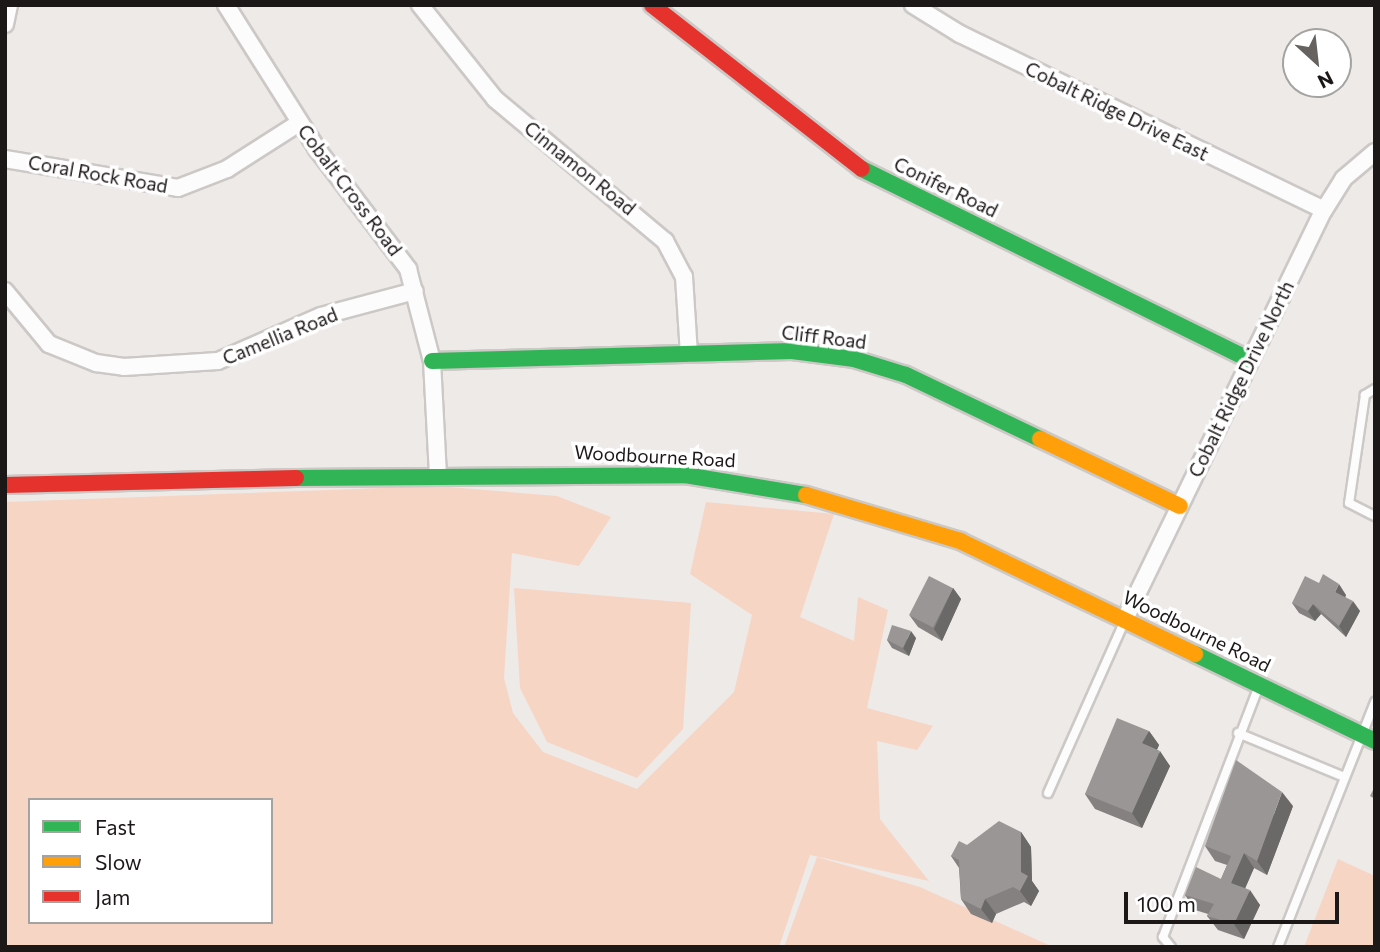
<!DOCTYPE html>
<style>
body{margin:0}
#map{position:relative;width:1380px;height:952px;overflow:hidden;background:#eeeae8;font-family:Commissioner,sans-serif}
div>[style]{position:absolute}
.green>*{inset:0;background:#f6d5c4}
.roads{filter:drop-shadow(2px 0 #ccc8c6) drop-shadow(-2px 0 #ccc8c6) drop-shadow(0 2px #ccc8c6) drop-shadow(0 -2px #ccc8c6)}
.lane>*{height:8px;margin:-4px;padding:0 4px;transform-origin:4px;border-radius:4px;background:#fcfcfc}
.street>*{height:16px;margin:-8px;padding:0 8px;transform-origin:8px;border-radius:8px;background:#fcfcfc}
.fast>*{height:16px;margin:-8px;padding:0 8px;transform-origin:8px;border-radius:8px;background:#30b455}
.slow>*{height:16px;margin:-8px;padding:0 8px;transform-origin:8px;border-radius:8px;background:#ff9f0a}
.jam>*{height:16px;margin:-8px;padding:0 8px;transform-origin:8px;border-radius:8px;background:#e5322d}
.wall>*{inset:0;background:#848180}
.shaded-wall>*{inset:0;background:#6b6968}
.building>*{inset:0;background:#999695;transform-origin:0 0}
span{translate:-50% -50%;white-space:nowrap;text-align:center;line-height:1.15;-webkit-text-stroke:7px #fff;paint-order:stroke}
.street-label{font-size:19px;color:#1b1817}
.frame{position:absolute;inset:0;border:7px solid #1b1817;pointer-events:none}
.legend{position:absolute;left:28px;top:798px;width:245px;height:126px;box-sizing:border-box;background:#fff;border:2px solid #a4a3a2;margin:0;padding:9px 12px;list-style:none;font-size:21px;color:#1b1817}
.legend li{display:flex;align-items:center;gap:14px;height:35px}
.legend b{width:35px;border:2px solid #a4a3a2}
.north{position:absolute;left:1282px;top:28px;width:70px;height:70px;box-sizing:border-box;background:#fff;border:2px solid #a4a3a2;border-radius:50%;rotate:153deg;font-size:19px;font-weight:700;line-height:28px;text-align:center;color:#1b1817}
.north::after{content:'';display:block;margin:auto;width:24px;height:32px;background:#656260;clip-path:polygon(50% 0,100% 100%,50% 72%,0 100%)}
.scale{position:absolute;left:1124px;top:892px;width:215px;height:32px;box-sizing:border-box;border:4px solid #1b1817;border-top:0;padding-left:9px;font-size:21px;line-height:24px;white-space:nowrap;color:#1b1817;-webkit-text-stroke:5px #fff;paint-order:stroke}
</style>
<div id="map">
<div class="green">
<div style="clip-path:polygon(evenodd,437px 486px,557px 496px,611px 517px,579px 566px,512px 553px,504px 678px,513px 713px,543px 752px,637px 789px,734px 692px,752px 615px,690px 574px,706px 502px,834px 514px,800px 617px,854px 641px,858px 597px,888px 610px,867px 708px,933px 726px,917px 750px,877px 741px,880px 819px,929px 881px,810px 855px,779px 947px,5px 947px,5px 502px,437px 486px,30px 800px,271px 800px,271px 922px,30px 922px,30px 800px)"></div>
<div style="clip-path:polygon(514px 588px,691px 603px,683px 729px,637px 778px,547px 742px,520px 688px)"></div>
<div style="clip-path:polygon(817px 857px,920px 887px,1053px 947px,784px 947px)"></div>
<div style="clip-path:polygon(1338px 859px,1375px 876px,1375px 947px,1304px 947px)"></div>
</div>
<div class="roads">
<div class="lane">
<div style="left:1375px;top:389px;width:12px;rotate:149deg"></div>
<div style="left:1365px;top:395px;width:109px;rotate:98.4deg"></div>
<div style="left:1349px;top:503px;width:29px;rotate:27deg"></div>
<div style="left:1238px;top:733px;width:115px;rotate:22.5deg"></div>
<div style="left:1048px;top:793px;width:187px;rotate:-66deg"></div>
<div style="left:1171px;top:947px;width:13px;rotate:-129deg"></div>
<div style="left:1163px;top:937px;width:267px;rotate:-69.1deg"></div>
<div style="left:1278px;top:947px;width:264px;rotate:-68.4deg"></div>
</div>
<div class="street">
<div style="left:226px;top:5px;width:170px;rotate:57.7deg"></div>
<div style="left:317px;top:149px;width:151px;rotate:52.8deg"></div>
<div style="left:408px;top:269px;width:95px;rotate:75.4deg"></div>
<div style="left:432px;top:361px;width:114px;rotate:87deg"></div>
<div style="left:420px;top:5px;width:120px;rotate:51.4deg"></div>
<div style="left:495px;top:99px;width:222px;rotate:39.9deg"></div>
<div style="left:665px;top:241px;width:41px;rotate:62.2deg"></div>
<div style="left:684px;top:277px;width:77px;rotate:86.3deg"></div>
<div style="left:913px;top:5px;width:55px;rotate:31.7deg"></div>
<div style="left:960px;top:34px;width:404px;rotate:25.8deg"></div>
<div style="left:5px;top:24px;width:19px;rotate:-78deg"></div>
<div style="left:5px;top:159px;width:175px;rotate:9.5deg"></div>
<div style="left:178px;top:188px;width:53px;rotate:-21.2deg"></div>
<div style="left:227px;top:169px;width:85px;rotate:-32.6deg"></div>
<div style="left:5px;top:291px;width:69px;rotate:50.3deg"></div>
<div style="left:49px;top:344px;width:51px;rotate:22deg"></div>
<div style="left:96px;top:363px;width:28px;rotate:8deg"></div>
<div style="left:124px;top:367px;width:94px;rotate:-3.7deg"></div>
<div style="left:218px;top:361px;width:112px;rotate:-23.6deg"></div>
<div style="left:321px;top:316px;width:97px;rotate:-14.9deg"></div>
<div style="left:1125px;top:619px;width:455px;rotate:-64.1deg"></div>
<div style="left:1324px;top:210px;width:36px;rotate:-58deg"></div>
<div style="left:1343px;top:179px;width:42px;rotate:-40.2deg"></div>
</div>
<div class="fast">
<div style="left:862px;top:169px;width:433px;rotate:26.2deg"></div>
<div style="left:432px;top:361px;width:360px;rotate:-1.6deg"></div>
<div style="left:792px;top:351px;width:63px;rotate:7.4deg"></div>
<div style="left:854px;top:359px;width:54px;rotate:17.1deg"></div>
<div style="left:906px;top:375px;width:148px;rotate:25.5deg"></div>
<div style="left:296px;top:478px;width:389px;rotate:-0.4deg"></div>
<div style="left:685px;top:475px;width:123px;rotate:9.4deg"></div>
<div style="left:1195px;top:654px;width:200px;rotate:25.8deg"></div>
</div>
<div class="slow">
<div style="left:1040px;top:439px;width:155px;rotate:25.6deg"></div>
<div style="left:806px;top:495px;width:161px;rotate:16.6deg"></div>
<div style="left:960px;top:541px;width:261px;rotate:25.7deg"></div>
</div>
<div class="jam">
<div style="left:652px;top:5px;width:266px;rotate:38deg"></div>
<div style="left:5px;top:485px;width:291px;rotate:-1.4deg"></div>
</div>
</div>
<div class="wall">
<div style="clip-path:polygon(953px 588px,961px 599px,942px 641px,918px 627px,910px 616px)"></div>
<div style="clip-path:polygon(1346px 595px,1345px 597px,1360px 611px,1346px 637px,1321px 614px,1315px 621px,1299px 613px,1292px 603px)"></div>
<div style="clip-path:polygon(916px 638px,909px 656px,892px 648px,887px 640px)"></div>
<div style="clip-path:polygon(1149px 731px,1159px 745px,1157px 750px,1170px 766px,1142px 828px,1095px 809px,1085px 794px)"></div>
<div style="clip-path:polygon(1293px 806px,1267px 875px,1254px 868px,1245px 888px,1260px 905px,1244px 939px,1218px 930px,1207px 916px,1208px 914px,1195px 910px,1185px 895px,1221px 879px,1227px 865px,1215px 861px,1205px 846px)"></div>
<div style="clip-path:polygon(1021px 832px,1031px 847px,1032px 881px,1039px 891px,1031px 906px,1024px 902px,996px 914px,992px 923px,971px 914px,961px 899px,959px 868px,951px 856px,967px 845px)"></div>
</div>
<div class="shaded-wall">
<div style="clip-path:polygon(1339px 584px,1346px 595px,1343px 603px,1335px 592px)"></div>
<div style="clip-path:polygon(953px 588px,961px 599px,942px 641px,934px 629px)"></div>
<div style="clip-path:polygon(1353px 601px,1360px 611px,1346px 637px,1339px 626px)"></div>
<div style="clip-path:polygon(1313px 604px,1321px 614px,1315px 621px,1308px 611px)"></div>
<div style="clip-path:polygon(911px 631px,916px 638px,909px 656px,903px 648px)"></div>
<div style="clip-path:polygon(1149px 731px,1159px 745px,1153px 758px,1142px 743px)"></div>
<div style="clip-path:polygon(1160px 751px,1170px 766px,1142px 828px,1132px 813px)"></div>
<div style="clip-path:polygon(1282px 792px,1293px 806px,1267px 875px,1257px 861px)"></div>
<div style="clip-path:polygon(1021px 832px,1031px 847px,1032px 881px,1039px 891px,1031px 906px,1020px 891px)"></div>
<div style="clip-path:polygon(1244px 853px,1254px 868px,1241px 898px,1231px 883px)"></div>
<div style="clip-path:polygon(1250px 890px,1260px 905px,1244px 939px,1234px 924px)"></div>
<div style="clip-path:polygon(985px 899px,996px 914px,992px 923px,981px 909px)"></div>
</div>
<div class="building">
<div style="clip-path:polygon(1323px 574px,1339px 584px,1335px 592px,1353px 601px,1339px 626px,1313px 604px,1308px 611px,1292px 603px,1305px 576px,1319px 583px)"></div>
<div style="left:929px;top:576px;width:27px;height:44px;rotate:27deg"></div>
<div style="clip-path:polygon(892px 625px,911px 631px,903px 648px,887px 640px)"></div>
<div style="clip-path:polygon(1117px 718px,1149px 731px,1142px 743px,1160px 751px,1132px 813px,1085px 794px)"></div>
<div style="clip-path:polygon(1236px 760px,1282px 792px,1257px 861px,1244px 853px,1231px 883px,1250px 890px,1234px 924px,1207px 916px,1214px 904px,1185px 895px,1196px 867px,1221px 879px,1231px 856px,1205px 846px)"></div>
<div style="clip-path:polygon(1375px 786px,1375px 799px,1370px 796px)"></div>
<div style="clip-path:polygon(999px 821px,1021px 832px,1021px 872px,1028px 876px,1020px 891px,1013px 887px,985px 899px,981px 909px,961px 899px,959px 860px,951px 856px,959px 841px,967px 845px)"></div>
</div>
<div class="street-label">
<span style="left:1117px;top:111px;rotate:26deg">Cobalt Ridge Drive East</span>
<span style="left:580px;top:168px;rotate:39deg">Cinnamon Road</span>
<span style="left:98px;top:174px;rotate:10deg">Coral Rock Road</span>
<span style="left:946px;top:187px;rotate:26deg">Conifer Road</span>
<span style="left:350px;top:190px;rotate:53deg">Cobalt Cross Road</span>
<span style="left:280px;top:336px;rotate:-22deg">Camellia Road</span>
<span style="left:824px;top:337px;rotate:7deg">Cliff Road</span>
<span style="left:1241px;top:379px;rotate:-64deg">Cobalt Ridge Drive North</span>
<span style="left:655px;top:456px;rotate:3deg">Woodbourne Road</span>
<span style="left:1197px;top:631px;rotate:26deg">Woodbourne Road</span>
</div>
<div class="frame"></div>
<ul class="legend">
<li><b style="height:9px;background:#30b455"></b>Fast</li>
<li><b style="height:9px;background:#ff9f0a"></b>Slow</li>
<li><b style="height:9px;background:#e5322d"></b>Jam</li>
</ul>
<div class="north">N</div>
<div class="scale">100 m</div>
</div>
